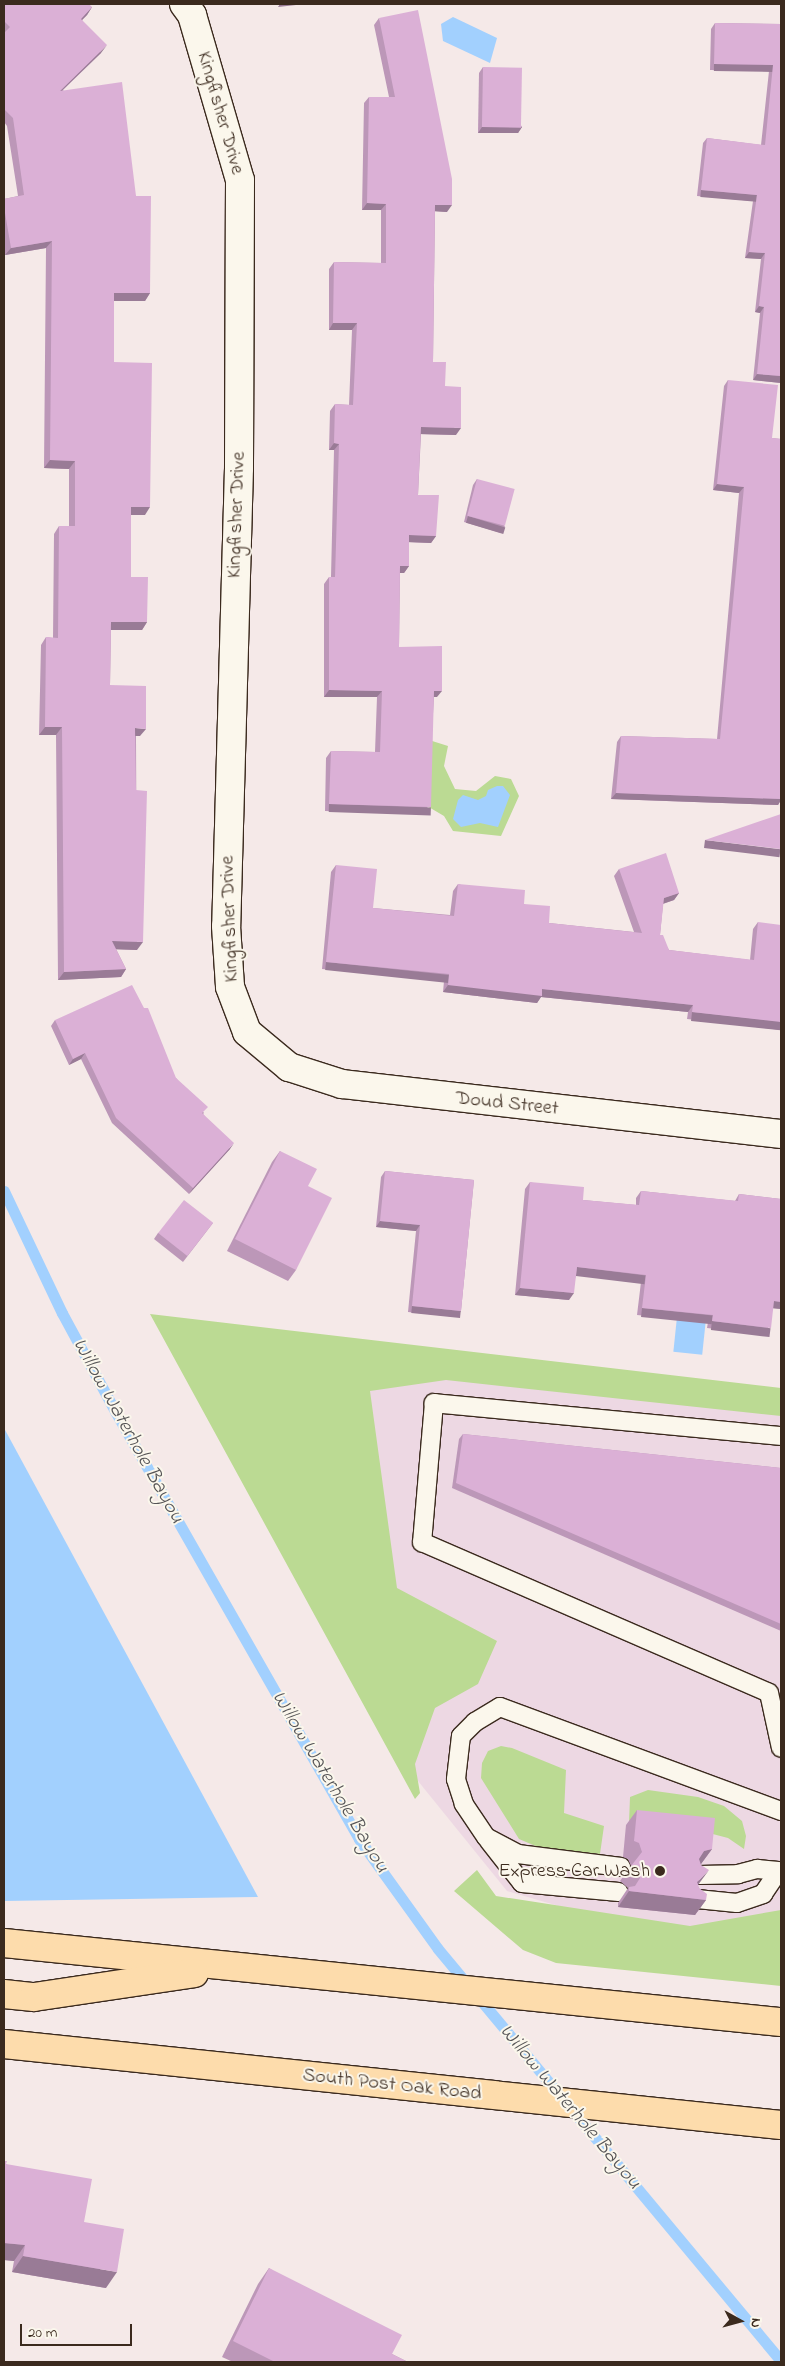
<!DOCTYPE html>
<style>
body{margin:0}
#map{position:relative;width:785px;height:2366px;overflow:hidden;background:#f5e9e8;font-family:"Indie Flower",sans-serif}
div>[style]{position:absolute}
.built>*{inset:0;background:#edd8e3}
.green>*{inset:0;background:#bbda93}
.water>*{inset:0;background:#a2d0fe;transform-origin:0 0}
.stream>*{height:11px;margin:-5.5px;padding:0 5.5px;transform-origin:5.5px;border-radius:5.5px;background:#a2d0fe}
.roads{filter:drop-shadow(1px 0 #3b2a1e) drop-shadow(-1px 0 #3b2a1e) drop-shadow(0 1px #3b2a1e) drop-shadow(0 -1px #3b2a1e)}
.service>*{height:18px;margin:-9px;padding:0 9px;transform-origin:9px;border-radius:9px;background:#fbf7ec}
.minor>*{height:28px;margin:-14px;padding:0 14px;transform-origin:14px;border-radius:14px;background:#fbf7ec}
.trunk>*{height:28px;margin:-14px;padding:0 14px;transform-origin:14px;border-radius:14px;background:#fddcac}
.wall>*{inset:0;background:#bc97b8}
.shaded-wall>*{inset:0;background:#997b96;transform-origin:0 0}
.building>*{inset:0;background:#dbb0d6;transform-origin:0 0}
.dots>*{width:14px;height:14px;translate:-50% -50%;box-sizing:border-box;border:2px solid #fbf7ec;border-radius:50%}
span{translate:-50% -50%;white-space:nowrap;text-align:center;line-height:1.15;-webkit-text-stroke:4px #fbf7ec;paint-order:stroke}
.street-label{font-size:20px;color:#3b2a1e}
.poi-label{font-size:20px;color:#3b2a1e}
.right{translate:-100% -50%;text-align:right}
.water-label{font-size:21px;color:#555456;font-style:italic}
.frame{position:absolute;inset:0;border:5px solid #3b2a1e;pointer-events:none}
.north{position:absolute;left:715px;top:2296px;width:50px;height:50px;-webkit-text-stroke:4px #fbf7ec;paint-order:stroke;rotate:97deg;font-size:14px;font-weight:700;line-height:20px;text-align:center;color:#3b2a1e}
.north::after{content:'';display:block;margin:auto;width:18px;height:22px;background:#3b2a1e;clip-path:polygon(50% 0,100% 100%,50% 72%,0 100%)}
.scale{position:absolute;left:20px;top:2324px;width:112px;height:22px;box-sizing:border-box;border:2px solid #3b2a1e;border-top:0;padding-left:6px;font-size:15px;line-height:18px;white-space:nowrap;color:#3b2a1e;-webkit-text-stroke:4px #fbf7ec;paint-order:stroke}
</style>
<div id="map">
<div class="built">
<div style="clip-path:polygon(344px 1342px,781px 1393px,781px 1971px,507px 1891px,401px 1760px)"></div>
</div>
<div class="green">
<div style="clip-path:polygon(429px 740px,448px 746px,444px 766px,455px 789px,476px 791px,495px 776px,511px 779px,519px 796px,501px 836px,453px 831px,444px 816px,427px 806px)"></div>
<div style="clip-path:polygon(150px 1314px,781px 1388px,781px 1416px,446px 1380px,370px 1391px,397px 1588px,497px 1641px,478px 1684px,435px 1708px,415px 1764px,420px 1793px,415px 1799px)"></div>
<div style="clip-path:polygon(501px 1746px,512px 1748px,566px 1770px,564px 1813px,604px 1826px,600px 1854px,538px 1847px,519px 1839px,481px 1778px,482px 1763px,488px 1751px)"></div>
<div style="clip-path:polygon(648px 1790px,698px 1797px,724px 1806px,742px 1821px,746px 1836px,744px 1849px,728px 1838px,705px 1832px,629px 1823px,630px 1797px)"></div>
<div style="clip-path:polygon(477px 1870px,496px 1896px,690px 1926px,781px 1910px,781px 1986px,556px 1963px,523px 1950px,454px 1891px)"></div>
</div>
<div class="water">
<div style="clip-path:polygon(453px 17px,497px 38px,490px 63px,443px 41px,441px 24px)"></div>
<div style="clip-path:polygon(497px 786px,503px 786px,510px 795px,498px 827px,480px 823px,461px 827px,453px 819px,458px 800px,463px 795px,478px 800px,486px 796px,488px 790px)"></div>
<div style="left:679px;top:1298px;width:29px;height:54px;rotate:6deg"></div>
<div style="clip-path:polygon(4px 1428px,258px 1897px,4px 1901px)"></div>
</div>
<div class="stream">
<div style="left:4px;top:1191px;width:135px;rotate:64.6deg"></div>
<div style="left:62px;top:1313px;width:111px;rotate:61.6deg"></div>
<div style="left:115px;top:1411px;width:493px;rotate:60.3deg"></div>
<div style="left:359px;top:1839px;width:135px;rotate:54.3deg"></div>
<div style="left:438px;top:1949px;width:536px;rotate:50.22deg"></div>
</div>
<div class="roads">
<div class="service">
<div style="left:781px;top:1436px;width:349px;rotate:-174.6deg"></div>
<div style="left:434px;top:1403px;width:140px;rotate:94.9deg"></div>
<div style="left:422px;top:1542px;width:378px;rotate:23.5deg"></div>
<div style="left:769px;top:1693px;width:56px;rotate:77.7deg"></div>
<div style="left:489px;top:1841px;width:53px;rotate:51.8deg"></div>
<div style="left:522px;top:1883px;width:97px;rotate:5.3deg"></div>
<div style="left:621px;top:1867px;width:104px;rotate:-172.8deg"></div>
<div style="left:518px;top:1854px;width:36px;rotate:-152deg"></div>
<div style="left:486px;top:1837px;width:40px;rotate:-124deg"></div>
<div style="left:464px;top:1804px;width:26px;rotate:-108deg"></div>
<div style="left:456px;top:1779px;width:43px;rotate:-83.4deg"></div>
<div style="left:461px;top:1736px;width:20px;rotate:-45deg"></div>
<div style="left:475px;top:1722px;width:29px;rotate:-31deg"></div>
<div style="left:500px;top:1707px;width:300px;rotate:20.3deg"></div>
<div style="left:699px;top:1875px;width:39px;rotate:-1deg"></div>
<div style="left:738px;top:1874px;width:20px;rotate:-15deg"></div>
<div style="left:757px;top:1869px;width:24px;rotate:5deg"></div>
<div style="left:697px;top:1899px;width:40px;rotate:5.7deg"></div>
<div style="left:737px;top:1903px;width:28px;rotate:-19deg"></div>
<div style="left:763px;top:1894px;width:25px;rotate:-56deg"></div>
</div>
<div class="minor">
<div style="left:184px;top:4px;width:14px;rotate:54deg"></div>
<div style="left:192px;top:15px;width:172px;rotate:73.8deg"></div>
<div style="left:240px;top:180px;width:288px;rotate:90.2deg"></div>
<div style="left:239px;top:468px;width:458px;rotate:91.6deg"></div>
<div style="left:226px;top:926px;width:61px;rotate:86.2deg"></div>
<div style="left:230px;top:987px;width:48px;rotate:69.3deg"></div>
<div style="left:247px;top:1032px;width:55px;rotate:39.8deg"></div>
<div style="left:289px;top:1067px;width:56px;rotate:17.8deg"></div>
<div style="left:342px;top:1084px;width:442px;rotate:6.5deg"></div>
</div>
<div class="trunk">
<div style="left:4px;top:1943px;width:781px;rotate:5.81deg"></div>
<div style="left:4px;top:1994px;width:30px;rotate:6deg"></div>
<div style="left:34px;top:1997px;width:162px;rotate:-8.5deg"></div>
<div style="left:4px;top:2044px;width:781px;rotate:5.95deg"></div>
</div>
</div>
<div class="wall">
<div style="clip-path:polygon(4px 4px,92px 7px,87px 15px,82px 20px,101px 53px,63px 90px,136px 196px,150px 293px,145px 301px,114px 301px,114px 362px,145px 515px,131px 515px,131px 577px,147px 622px,142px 630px,111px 630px,110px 685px,140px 736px,136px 736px,137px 950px,116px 949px,126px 969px,121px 977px,58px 980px,56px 735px,39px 735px,41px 645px,46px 637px,53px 638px,54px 534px,59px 526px,69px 526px,69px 469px,44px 468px,46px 248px,5px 255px,4px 247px,4px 199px,18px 196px,7px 126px,4px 122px)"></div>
<div style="clip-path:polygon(379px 18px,447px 212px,435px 211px,433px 362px,445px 386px,456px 435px,421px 434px,418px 495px,436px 536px,431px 543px,409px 542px,409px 566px,404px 573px,400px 573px,399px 647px,437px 697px,434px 697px,427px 814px,325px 811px,326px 758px,331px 751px,375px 752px,377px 697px,324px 697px,324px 584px,329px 577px,331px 577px,334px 450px,329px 450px,330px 411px,335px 404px,349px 405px,352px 330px,329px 330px,329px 269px,334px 262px,381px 263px,381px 210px,362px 210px,364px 103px,369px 97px,389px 97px,374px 25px)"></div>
<div style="clip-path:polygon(715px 23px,781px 24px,781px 383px,753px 380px,760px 313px,755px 312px,761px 259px,745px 258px,753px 201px,697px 196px,703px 143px,707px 138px,761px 145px,769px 71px,710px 70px,711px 29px)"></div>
<div style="clip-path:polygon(483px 67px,522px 127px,518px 133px,478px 133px,479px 73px)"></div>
<div style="clip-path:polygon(728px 380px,772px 438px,781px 439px,781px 800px,778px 805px,611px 799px,617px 742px,621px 736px,717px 739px,739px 493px,713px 490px,724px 386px)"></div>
<div style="clip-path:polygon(477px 479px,505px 527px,501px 533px,464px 522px,473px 485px)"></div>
<div style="clip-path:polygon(336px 865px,373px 908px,450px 915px,453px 891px,458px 884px,524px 904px,549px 923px,634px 932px,614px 876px,619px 869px,679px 893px,674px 900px,663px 904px,660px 935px,669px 950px,750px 960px,753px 929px,758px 922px,781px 1030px,687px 1019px,688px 1012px,541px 997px,537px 1003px,443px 992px,444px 981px,322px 969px,331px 872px)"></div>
<div style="clip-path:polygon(55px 1020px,176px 1078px,204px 1113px,203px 1114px,230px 1149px,189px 1194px,112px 1123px,81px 1059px,69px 1065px,51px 1026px)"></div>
<div style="clip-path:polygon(280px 1151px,308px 1186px,296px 1270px,288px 1281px,227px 1251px,272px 1162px)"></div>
<div style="clip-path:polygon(385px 1171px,474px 1180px,461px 1311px,457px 1317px,408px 1312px,416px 1231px,376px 1227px,381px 1177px)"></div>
<div style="clip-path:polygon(530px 1182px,583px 1200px,636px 1205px,636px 1198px,641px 1191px,735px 1201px,739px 1194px,781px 1199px,781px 1309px,773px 1308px,766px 1335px,707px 1328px,708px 1322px,637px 1315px,641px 1282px,576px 1275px,569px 1300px,515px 1295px,525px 1189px)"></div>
<div style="clip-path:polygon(213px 1223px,183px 1262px,154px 1239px,158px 1233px)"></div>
<div style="clip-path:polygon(463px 1434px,781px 1468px,781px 1631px,452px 1488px,459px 1439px)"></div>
<div style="clip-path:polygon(637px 1810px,712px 1849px,701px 1864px,698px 1886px,699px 1888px,706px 1900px,695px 1915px,618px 1907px,618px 1903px,628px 1888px,620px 1881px,631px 1866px,628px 1859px,623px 1857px,626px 1825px)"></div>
<div style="clip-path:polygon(4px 2161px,6px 2164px,84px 2222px,106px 2288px,12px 2272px,14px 2261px,4px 2260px)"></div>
<div style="clip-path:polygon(269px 2268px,392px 2354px,408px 2362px,233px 2362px,222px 2357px,258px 2284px)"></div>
</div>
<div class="shaded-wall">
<div style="clip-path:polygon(280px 4px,305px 4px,278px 7px)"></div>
<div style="clip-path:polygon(92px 7px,87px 15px,75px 27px,81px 19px)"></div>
<div style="clip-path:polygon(107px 45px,101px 53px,54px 98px,60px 91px)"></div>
<div style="left:714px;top:64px;width:59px;height:7px;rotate:1deg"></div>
<div style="clip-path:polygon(482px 127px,522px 127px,518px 133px,478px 133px)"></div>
<div style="left:701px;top:190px;width:56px;height:7px;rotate:5deg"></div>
<div style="clip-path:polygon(367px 203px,386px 204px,381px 210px,362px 210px)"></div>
<div style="clip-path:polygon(435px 205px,452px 205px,447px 212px,430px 211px)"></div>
<div style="clip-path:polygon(52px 241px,46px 248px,5px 255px,11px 248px)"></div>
<div style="clip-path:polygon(749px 252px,765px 253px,761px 259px,745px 258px)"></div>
<div style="clip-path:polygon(114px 293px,150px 293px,145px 301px,108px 301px)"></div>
<div style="clip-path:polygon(759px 306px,764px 307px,760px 313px,755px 312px)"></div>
<div style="clip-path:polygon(333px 323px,357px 323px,352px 330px,329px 330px)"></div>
<div style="clip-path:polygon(757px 374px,781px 376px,781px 383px,753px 380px)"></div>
<div style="clip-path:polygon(421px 427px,461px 428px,456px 435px,417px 434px)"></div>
<div style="clip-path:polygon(334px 443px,339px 444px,334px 450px,329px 450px)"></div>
<div style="clip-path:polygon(50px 460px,75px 461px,69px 469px,44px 468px)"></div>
<div style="clip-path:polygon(717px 484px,744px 487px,739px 493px,713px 490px)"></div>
<div style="clip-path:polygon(131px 507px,150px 507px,145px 515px,125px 515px)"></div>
<div style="left:468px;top:516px;width:39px;height:7px;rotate:17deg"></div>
<div style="clip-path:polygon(409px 535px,436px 536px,431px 543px,405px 542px)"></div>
<div style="clip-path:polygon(400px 566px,409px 566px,404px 573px,395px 573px)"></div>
<div style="clip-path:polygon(111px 622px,147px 622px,142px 630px,106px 630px)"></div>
<div style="clip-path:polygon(329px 690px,382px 691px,377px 697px,324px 697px)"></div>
<div style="clip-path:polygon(434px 691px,442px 691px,437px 697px,430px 697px)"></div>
<div style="clip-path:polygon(45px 727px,62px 727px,56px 735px,39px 735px)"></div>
<div style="clip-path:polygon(135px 728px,146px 729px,140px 736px,130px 736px)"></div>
<div style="clip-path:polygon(616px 793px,781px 799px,781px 800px,778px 805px,611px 799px)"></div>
<div style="left:329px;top:804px;width:102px;height:8px;rotate:2deg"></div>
<div style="left:705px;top:840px;width:76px;height:8px;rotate:7deg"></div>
<div style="clip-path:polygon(679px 893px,674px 900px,659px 905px,664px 898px)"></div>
<div style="clip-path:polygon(112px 941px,143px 942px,137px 950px,106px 949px)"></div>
<div style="left:326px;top:962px;width:124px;height:8px;rotate:6deg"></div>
<div style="clip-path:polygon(126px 969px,121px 977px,58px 980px,64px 972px)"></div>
<div style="clip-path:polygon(448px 985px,542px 989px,693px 1005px,688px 1012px,541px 997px,537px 1003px,443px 992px)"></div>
<div style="left:692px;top:1012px;width:90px;height:9px;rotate:6deg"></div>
<div style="clip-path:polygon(85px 1053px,81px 1059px,69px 1065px,73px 1059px)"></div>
<div style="clip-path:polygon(234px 1143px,230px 1149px,189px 1194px,193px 1188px)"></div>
<div style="clip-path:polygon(380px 1221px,420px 1225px,416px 1231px,376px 1227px)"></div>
<div style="left:577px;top:1267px;width:69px;height:9px;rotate:7deg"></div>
<div style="clip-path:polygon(520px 1288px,574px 1293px,569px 1300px,515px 1295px)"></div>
<div style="clip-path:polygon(774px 1301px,781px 1302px,781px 1309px,770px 1308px)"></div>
<div style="left:412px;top:1306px;width:49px;height:7px;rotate:6deg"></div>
<div style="left:642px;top:1308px;width:71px;height:9px;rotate:6deg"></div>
<div style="left:712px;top:1321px;width:59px;height:9px;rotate:7deg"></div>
<div style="clip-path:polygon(712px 1849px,701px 1864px,693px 1866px,704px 1851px)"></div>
<div style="clip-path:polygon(709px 1870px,698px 1885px,697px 1882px)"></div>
<div style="clip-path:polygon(629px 1891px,706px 1900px,695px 1915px,618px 1907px)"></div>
<div style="clip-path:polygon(4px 2243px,25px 2245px,14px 2261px,4px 2260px)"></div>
<div style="clip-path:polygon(23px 2256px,117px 2272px,106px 2288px,12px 2272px)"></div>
</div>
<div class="building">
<div style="clip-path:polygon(4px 4px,89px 4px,92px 7px,81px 19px,107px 45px,60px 91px,122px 82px,136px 196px,151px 196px,150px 293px,114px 293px,114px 362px,152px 363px,150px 507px,131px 507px,131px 577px,148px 577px,147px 622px,111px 622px,110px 685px,146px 686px,146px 729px,135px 728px,136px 790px,147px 791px,143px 942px,112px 941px,126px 969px,64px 972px,62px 727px,45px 727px,46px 637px,58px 638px,59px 526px,75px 526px,75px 461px,50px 460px,52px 241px,11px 248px,4px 207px,4px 199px,24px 195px,13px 118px,4px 109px,4px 33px,10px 27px,4px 21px)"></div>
<div style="clip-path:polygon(418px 10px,452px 179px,452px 205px,435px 205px,433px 362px,446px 362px,445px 386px,461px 387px,461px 428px,421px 427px,418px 495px,439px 495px,436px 536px,409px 535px,409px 566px,400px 566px,399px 647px,442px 646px,442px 691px,434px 691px,431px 807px,329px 804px,331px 751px,380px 752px,382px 691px,329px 690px,329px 577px,335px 577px,339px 444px,334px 443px,335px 404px,353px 405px,357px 323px,333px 323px,334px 262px,386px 263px,386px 204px,367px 203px,369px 97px,395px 97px,379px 18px)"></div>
<div style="clip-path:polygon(715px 23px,781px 24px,781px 376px,757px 374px,764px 307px,759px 306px,765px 253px,749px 252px,757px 195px,701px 190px,707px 138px,765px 145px,773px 65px,714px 64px)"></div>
<div style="left:483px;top:67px;width:39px;height:60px;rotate:1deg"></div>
<div style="clip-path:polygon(728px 380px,778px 385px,772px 438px,781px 439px,781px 799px,616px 793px,621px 736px,720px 739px,744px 487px,717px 484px)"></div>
<div style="left:477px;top:479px;width:39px;height:38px;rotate:15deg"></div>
<div style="clip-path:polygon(781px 814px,781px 834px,780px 849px,705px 840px)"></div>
<div style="clip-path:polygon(666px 853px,679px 893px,664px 898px,660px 935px,663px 935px,669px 950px,754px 960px,758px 922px,781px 925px,781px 1022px,692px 1012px,693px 1005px,542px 989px,542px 996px,448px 985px,449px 974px,326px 962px,336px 865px,377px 869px,373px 908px,454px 916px,458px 884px,525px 890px,524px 904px,550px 906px,549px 923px,642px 933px,619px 869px)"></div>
<div style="clip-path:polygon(132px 985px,144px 1008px,148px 1008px,176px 1078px,208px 1107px,202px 1113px,234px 1143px,193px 1188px,116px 1118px,85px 1053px,73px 1059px,55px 1020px)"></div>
<div style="clip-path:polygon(280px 1151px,317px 1169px,308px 1186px,332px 1198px,296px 1270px,235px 1239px)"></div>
<div style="clip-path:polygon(385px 1171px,474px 1180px,461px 1311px,412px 1306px,420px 1225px,380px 1221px)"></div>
<div style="clip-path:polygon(530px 1182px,584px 1187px,583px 1200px,639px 1205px,641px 1191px,738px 1201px,739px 1194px,781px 1199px,781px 1302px,774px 1301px,771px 1328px,712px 1321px,713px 1315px,642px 1308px,646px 1275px,577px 1267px,574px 1293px,520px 1288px)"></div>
<div style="left:184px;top:1200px;width:37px;height:42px;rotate:38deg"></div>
<div style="clip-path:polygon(463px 1434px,781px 1468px,781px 1624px,456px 1483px)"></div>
<div style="clip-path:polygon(637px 1810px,715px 1818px,712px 1849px,704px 1851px,699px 1859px,701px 1865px,709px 1870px,697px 1882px,699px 1888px,707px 1894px,706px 1900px,629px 1891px,629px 1887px,635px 1886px,640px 1878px,639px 1872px,631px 1866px,642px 1852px,639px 1843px,634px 1841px)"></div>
<div style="clip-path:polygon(4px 2161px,7px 2161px,6px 2164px,92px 2179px,84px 2222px,124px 2229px,117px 2272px,23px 2256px,25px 2245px,4px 2243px)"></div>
<div style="clip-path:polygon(269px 2268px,402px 2335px,392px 2354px,408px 2362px,275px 2362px,233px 2341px)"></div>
</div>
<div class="dots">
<div style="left:660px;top:1871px;background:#3b2a1e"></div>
</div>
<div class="street-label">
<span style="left:220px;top:113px;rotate:74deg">Kingfisher Drive</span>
<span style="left:237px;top:515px;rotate:-88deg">Kingfisher Drive</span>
<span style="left:230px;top:919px;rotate:-92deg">Kingfisher Drive</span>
<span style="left:507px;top:1104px;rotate:6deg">Doud Street</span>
<span style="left:392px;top:2085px;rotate:6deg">South Post Oak Road</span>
</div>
<div class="poi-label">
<span class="right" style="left:650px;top:1871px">Express Car Wash</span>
</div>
<div class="water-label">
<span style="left:128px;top:1431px;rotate:61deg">Willow Waterhole Bayou</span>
<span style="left:330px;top:1782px;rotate:59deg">Willow Waterhole Bayou</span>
<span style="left:570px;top:2107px;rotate:50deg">Willow Waterhole Bayou</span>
</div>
<div class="frame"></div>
<div class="north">N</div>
<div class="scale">20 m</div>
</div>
